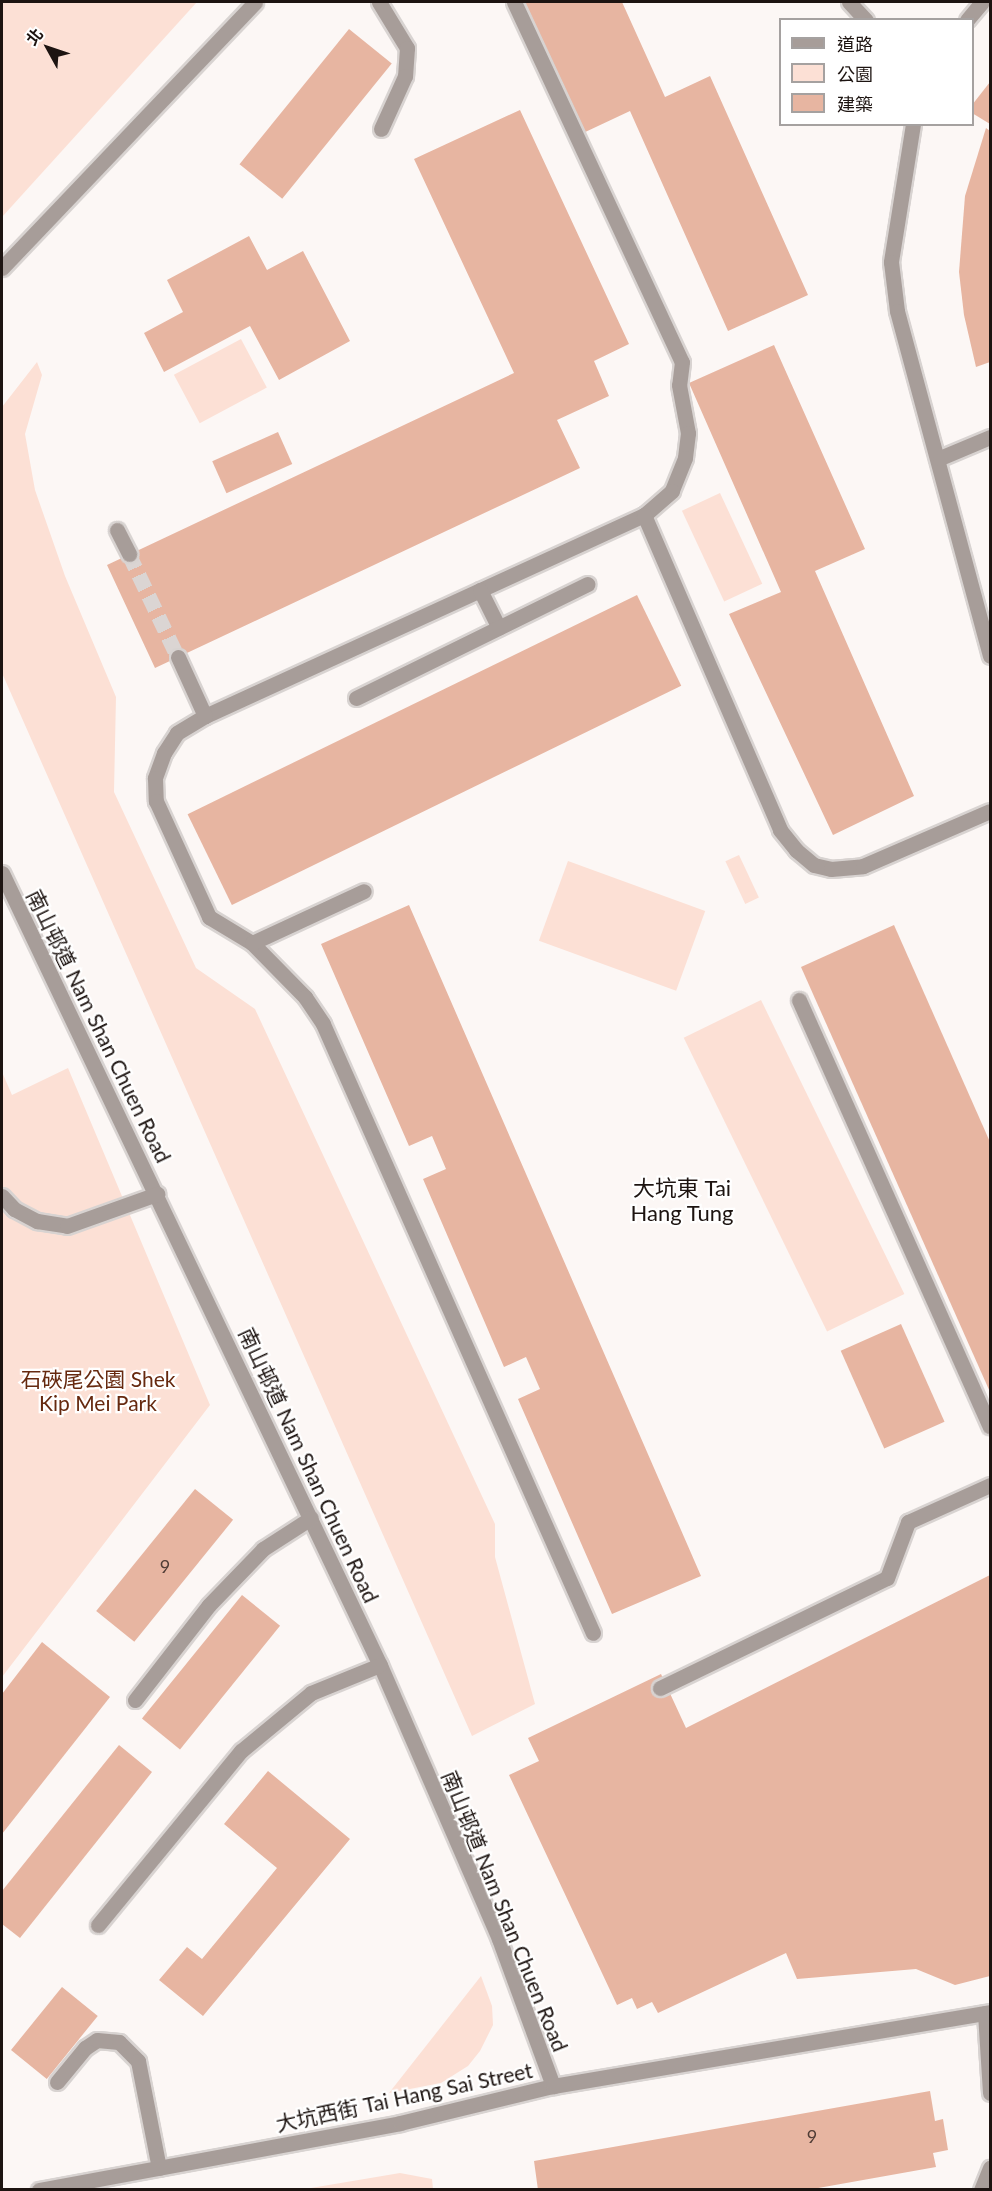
<!DOCTYPE html>
<meta charset="utf-8">
<style>
body{margin:0}
#map{position:relative;width:992px;height:2191px;overflow:hidden;background:#fcf7f5;font-family:Lato,"Noto Sans TC",sans-serif}
div>[style]{position:absolute}
.green>*{inset:0;background:#fce0d5;transform-origin:0 0}
.building>*{inset:0;background:#e7b5a1;transform-origin:0 0}
.minor-tunnel>*{height:15px;margin-top:-7.5px;transform-origin:0;background:repeating-linear-gradient(90deg,#dbd5d3 0 15px,transparent 0 23px)}
.roads{filter:drop-shadow(2px 0 #d8d3d1) drop-shadow(-2px 0 #d8d3d1) drop-shadow(0 2px #d8d3d1) drop-shadow(0 -2px #d8d3d1)}
.minor>*{height:15px;margin:-7.5px;padding:0 7.5px;transform-origin:7.5px;border-radius:7.5px;background:#a79d99}
span{translate:-50% -50%;white-space:nowrap;text-align:center;line-height:1.15;-webkit-text-stroke:4.5px #fff;paint-order:stroke}
.number-label{font-size:18px;color:#503c35}
.number-label span{-webkit-text-stroke-width:0}
.street-label{font-size:21px;color:#1d1411}
.park-label{font-size:21px;color:#66290f}
.neighbourhood-label{font-size:22px;color:#1d1411}
.frame{position:absolute;inset:0;border:3px solid #1d1411;pointer-events:none}
.legend{position:absolute;left:779px;top:18px;width:195px;height:108px;box-sizing:border-box;background:#fff;border:2px solid #a5a1a0;margin:0;padding:8px 10px;list-style:none;font-size:18px;color:#1d1411}
.legend li{display:flex;align-items:center;gap:12px;height:30px}
.legend b{width:30px;border:2px solid #a5a1a0}
.north{position:absolute;left:18px;top:18px;width:60px;height:60px;-webkit-text-stroke:4px #fff;paint-order:stroke;rotate:310deg;font-size:16px;font-weight:700;line-height:24px;text-align:center;color:#1d1411}
.north::after{content:'';display:block;margin:auto;width:21px;height:27px;background:#1d1411;clip-path:polygon(50% 0,100% 100%,50% 72%,0 100%)}
</style>
<div id="map">
<div class="green">
<div style="clip-path:polygon(2px 2px,197px 2px,2px 217px)"></div>
<div style="left:241px;top:339px;width:55px;height:76px;rotate:62deg"></div>
<div style="clip-path:polygon(37px 362px,42px 375px,25px 434px,35px 490px,65px 576px,116px 697px,114px 792px,196px 968px,255px 1009px,495px 1524px,495px 1557px,535px 1704px,472px 1736px,2px 673px,2px 407px)"></div>
<div style="left:720px;top:493px;width:100px;height:42px;rotate:65deg"></div>
<div style="left:739px;top:855px;width:47px;height:15px;rotate:65deg"></div>
<div style="left:568px;top:861px;width:146px;height:85px;rotate:20deg"></div>
<div style="left:761px;top:1000px;width:327px;height:86px;rotate:64deg"></div>
<div style="clip-path:polygon(68px 1068px,210px 1405px,2px 1677px,2px 1072px,12px 1095px)"></div>
<div style="clip-path:polygon(481px 1976px,492px 2006px,493px 2025px,480px 2051px,468px 2066px,441px 2083px,389px 2093px)"></div>
<div style="clip-path:polygon(400px 2173px,432px 2179px,433px 2189px,305px 2189px)"></div>
</div>
<div class="building">
<div style="clip-path:polygon(522px 2px,622px 2px,665px 97px,710px 76px,808px 295px,728px 331px,630px 111px,581px 134px)"></div>
<div style="left:349px;top:29px;width:55px;height:174px;rotate:39deg"></div>
<div style="clip-path:polygon(990px 82px,990px 124px,972px 113px,972px 105px)"></div>
<div style="clip-path:polygon(520px 110px,629px 344px,594px 361px,609px 396px,557px 420px,580px 468px,155px 668px,107px 565px,514px 373px,414px 159px)"></div>
<div style="clip-path:polygon(986px 128px,990px 131px,990px 362px,976px 367px,964px 315px,959px 272px,965px 196px)"></div>
<div style="clip-path:polygon(249px 236px,267px 270px,303px 251px,350px 341px,279px 380px,250px 326px,164px 372px,144px 333px,183px 312px,167px 280px)"></div>
<div style="clip-path:polygon(774px 345px,865px 549px,815px 571px,914px 796px,833px 835px,729px 614px,781px 592px,689px 383px)"></div>
<div style="left:278px;top:432px;width:35px;height:72px;rotate:66deg"></div>
<div style="left:637px;top:595px;width:101px;height:500px;rotate:64deg"></div>
<div style="clip-path:polygon(409px 905px,701px 1576px,612px 1614px,518px 1399px,540px 1389px,526px 1357px,504px 1367px,423px 1179px,446px 1169px,432px 1136px,409px 1146px,321px 944px)"></div>
<div style="clip-path:polygon(894px 925px,990px 1142px,990px 1392px,801px 967px)"></div>
<div style="left:901px;top:1324px;width:107px;height:66px;rotate:66deg"></div>
<div style="left:195px;top:1489px;width:49px;height:157px;rotate:39deg"></div>
<div style="clip-path:polygon(990px 1575px,990px 1976px,955px 1985px,916px 1969px,797px 1979px,786px 1953px,658px 2013px,652px 2002px,637px 2009px,632px 1998px,617px 2005px,509px 1775px,539px 1761px,528px 1738px,661px 1674px,686px 1728px)"></div>
<div style="left:242px;top:1595px;width:49px;height:159px;rotate:39deg"></div>
<div style="clip-path:polygon(42px 1642px,110px 1697px,2px 1834px,2px 1694px)"></div>
<div style="clip-path:polygon(119px 1745px,152px 1772px,20px 1938px,2px 1924px,2px 1891px)"></div>
<div style="clip-path:polygon(268px 1771px,350px 1839px,203px 2016px,159px 1980px,187px 1947px,202px 1959px,277px 1868px,224px 1824px)"></div>
<div style="left:62px;top:1987px;width:46px;height:81px;rotate:39deg"></div>
<div style="clip-path:polygon(930px 2091px,935px 2121px,943px 2119px,948px 2150px,933px 2153px,936px 2167px,807px 2190px,538px 2190px,534px 2161px)"></div>
</div>
<div class="minor-tunnel">
<div style="left:129px;top:554px;width:114px;rotate:64.6deg"></div>
</div>
<div class="roads">
<div class="minor">
<div style="left:379px;top:2px;width:54px;rotate:58.7deg"></div>
<div style="left:407px;top:48px;width:28px;rotate:94deg"></div>
<div style="left:405px;top:76px;width:58px;rotate:114.4deg"></div>
<div style="left:514px;top:2px;width:397px;rotate:65deg"></div>
<div style="left:682px;top:362px;width:23px;rotate:97deg"></div>
<div style="left:679px;top:385px;width:49px;rotate:79.4deg"></div>
<div style="left:688px;top:433px;width:25px;rotate:97deg"></div>
<div style="left:685px;top:458px;width:35px;rotate:112deg"></div>
<div style="left:672px;top:491px;width:37px;rotate:139deg"></div>
<div style="left:644px;top:515px;width:483px;rotate:155.4deg"></div>
<div style="left:205px;top:716px;width:33px;rotate:149deg"></div>
<div style="left:177px;top:733px;width:24px;rotate:123deg"></div>
<div style="left:164px;top:753px;width:27px;rotate:110deg"></div>
<div style="left:155px;top:778px;width:23px;rotate:88deg"></div>
<div style="left:156px;top:801px;width:128px;rotate:65.4deg"></div>
<div style="left:209px;top:917px;width:50px;rotate:31.2deg"></div>
<div style="left:252px;top:943px;width:76px;rotate:45.5deg"></div>
<div style="left:305px;top:997px;width:32px;rotate:56deg"></div>
<div style="left:323px;top:1024px;width:666px;rotate:66.09deg"></div>
<div style="left:849px;top:2px;width:25px;rotate:47deg"></div>
<div style="left:967px;top:20px;width:23px;rotate:-50deg"></div>
<div style="left:913px;top:124px;width:140px;rotate:99.1deg"></div>
<div style="left:891px;top:262px;width:49px;rotate:83deg"></div>
<div style="left:897px;top:311px;width:357px;rotate:74.9deg"></div>
<div style="left:2px;top:268px;width:367px;rotate:-46.4deg"></div>
<div style="left:940px;top:458px;width:54px;rotate:-22.8deg"></div>
<div style="left:644px;top:515px;width:343px;rotate:66.6deg"></div>
<div style="left:780px;top:830px;width:26px;rotate:51deg"></div>
<div style="left:796px;top:850px;width:23px;rotate:40deg"></div>
<div style="left:814px;top:865px;width:17px;rotate:13deg"></div>
<div style="left:831px;top:869px;width:32px;rotate:-5deg"></div>
<div style="left:863px;top:866px;width:138px;rotate:-23.4deg"></div>
<div style="left:117px;top:530px;width:27px;rotate:63deg"></div>
<div style="left:480px;top:590px;width:42px;rotate:63.4deg"></div>
<div style="left:178px;top:657px;width:65px;rotate:65.4deg"></div>
<div style="left:356px;top:698px;width:258px;rotate:-26.2deg"></div>
<div style="left:2px;top:873px;width:878px;rotate:64.49deg"></div>
<div style="left:380px;top:1665px;width:299px;rotate:66.5deg"></div>
<div style="left:499px;top:1939px;width:157px;rotate:69.8deg"></div>
<div style="left:252px;top:943px;width:123px;rotate:-24.9deg"></div>
<div style="left:799px;top:1000px;width:467px;rotate:65.9deg"></div>
<div style="left:2px;top:1196px;width:18px;rotate:47deg"></div>
<div style="left:14px;top:1209px;width:26px;rotate:28deg"></div>
<div style="left:37px;top:1221px;width:30px;rotate:9deg"></div>
<div style="left:67px;top:1226px;width:96px;rotate:-19.6deg"></div>
<div style="left:660px;top:1688px;width:252px;rotate:-25.9deg"></div>
<div style="left:887px;top:1578px;width:60px;rotate:-69.4deg"></div>
<div style="left:908px;top:1522px;width:90px;rotate:-24.3deg"></div>
<div style="left:135px;top:1700px;width:120px;rotate:-52.1deg"></div>
<div style="left:209px;top:1605px;width:78px;rotate:-46deg"></div>
<div style="left:263px;top:1549px;width:57px;rotate:-32.9deg"></div>
<div style="left:98px;top:1925px;width:225px;rotate:-50.6deg"></div>
<div style="left:241px;top:1751px;width:91px;rotate:-39.6deg"></div>
<div style="left:311px;top:1693px;width:74px;rotate:-22.1deg"></div>
<div style="left:985px;top:2013px;width:80px;rotate:86.4deg"></div>
<div style="left:57px;top:2082px;width:44px;rotate:-50.5deg"></div>
<div style="left:85px;top:2048px;width:14px;rotate:-34deg"></div>
<div style="left:97px;top:2040px;width:22px;rotate:5deg"></div>
<div style="left:119px;top:2042px;width:27px;rotate:45deg"></div>
<div style="left:138px;top:2061px;width:109px;rotate:78.9deg"></div>
<div style="left:39px;top:2190px;width:367px;rotate:-10.5deg"></div>
<div style="left:400px;top:2123px;width:157px;rotate:-13.6deg"></div>
<div style="left:553px;top:2086px;width:443px;rotate:-9.6deg"></div>
<div style="left:981px;top:2190px;width:24px;rotate:-68deg"></div>
</div>
</div>
<div class="number-label">
<span style="left:165px;top:1566px">9</span>
<span style="left:812px;top:2136px">9</span>
</div>
<div class="street-label">
<span style="left:99px;top:1026px;rotate:64deg">南山邨道 Nam Shan Chuen Road</span>
<span style="left:309px;top:1465px;rotate:65deg">南山邨道 Nam Shan Chuen Road</span>
<span style="left:505px;top:1911px;rotate:68deg">南山邨道 Nam Shan Chuen Road</span>
<span style="left:404px;top:2097px;rotate:-12deg">大坑西街 Tai Hang Sai Street</span>
</div>
<div class="park-label">
<span style="left:98px;top:1391px">石硤尾公園 Shek<br>Kip Mei Park</span>
</div>
<div class="neighbourhood-label">
<span style="left:682px;top:1200px">大坑東 Tai<br>Hang Tung</span>
</div>
<div class="frame"></div>
<ul class="legend">
<li><b style="height:8px;background:#a79d99"></b>道路</li>
<li><b style="height:16px;background:#fce0d5"></b>公園</li>
<li><b style="height:16px;background:#e7b5a1"></b>建築</li>
</ul>
<div class="north">北</div>
</div>
